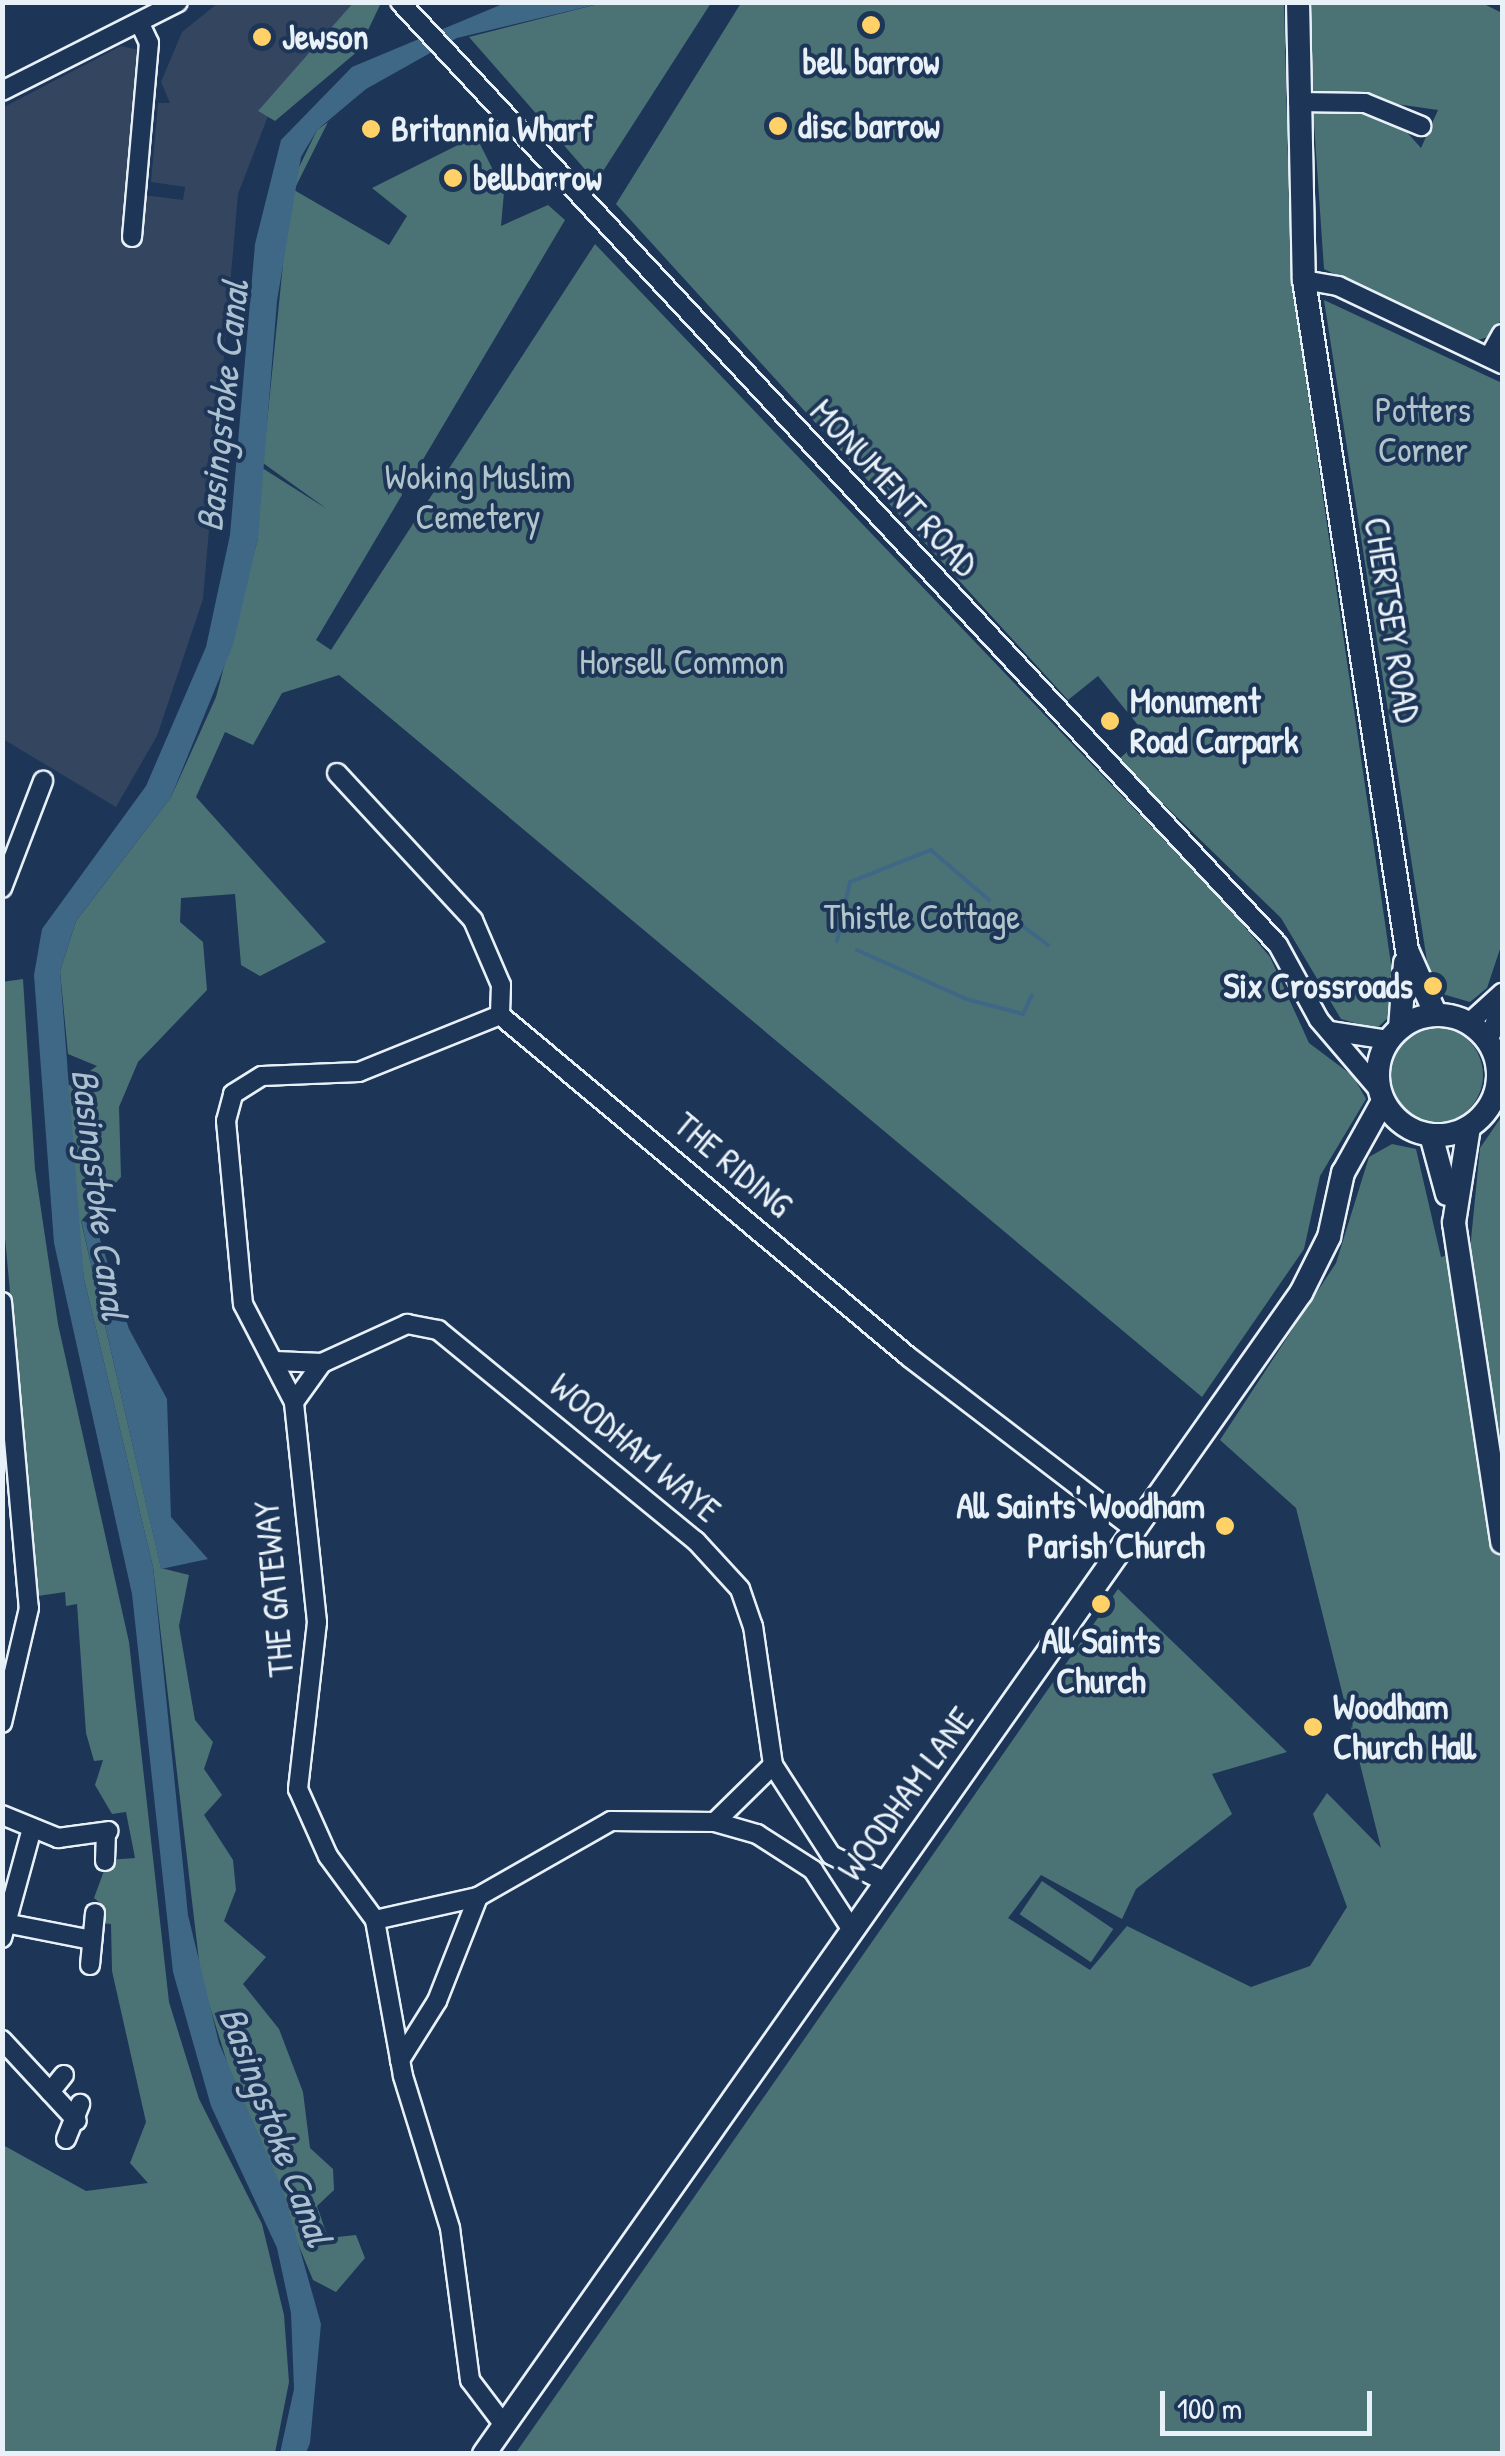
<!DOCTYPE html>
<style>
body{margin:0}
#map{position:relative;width:1505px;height:2456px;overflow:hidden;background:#1d3557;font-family:"Patrick Hand",sans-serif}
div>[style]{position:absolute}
.built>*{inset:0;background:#34455f}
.green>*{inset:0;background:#4b7376;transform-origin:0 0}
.round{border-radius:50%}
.water>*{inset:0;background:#3e6886}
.stream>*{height:4px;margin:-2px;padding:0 2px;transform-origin:2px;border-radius:2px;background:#3e6886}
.roads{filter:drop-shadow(2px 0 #e8f1f8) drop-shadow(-2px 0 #e8f1f8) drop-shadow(0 2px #e8f1f8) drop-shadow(0 -2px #e8f1f8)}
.minor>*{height:18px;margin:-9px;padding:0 9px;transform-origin:9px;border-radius:9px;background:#1d3557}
.major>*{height:22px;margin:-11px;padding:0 11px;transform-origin:11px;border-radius:11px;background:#1d3557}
.major>.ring{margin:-11px;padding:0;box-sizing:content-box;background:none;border:22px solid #1d3557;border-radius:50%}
.dots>*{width:28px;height:28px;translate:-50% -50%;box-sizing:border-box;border:5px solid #1d3557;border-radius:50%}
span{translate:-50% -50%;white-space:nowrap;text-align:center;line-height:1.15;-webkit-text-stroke:8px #1d3557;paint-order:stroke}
.poi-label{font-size:35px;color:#e8f1f8;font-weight:700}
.left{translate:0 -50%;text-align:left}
.right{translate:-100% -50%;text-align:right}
.park-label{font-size:35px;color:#b1c5ca}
.street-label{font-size:35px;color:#e8f1f8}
.water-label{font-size:38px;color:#acc1d0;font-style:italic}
.frame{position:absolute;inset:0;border:5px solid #e8f1f8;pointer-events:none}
.scale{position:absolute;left:1160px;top:2391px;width:212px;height:45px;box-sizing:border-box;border:5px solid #e8f1f8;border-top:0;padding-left:12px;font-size:30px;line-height:35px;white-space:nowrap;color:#e8f1f8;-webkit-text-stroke:8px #1d3557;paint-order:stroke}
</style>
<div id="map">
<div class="built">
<div style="clip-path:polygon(218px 3px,353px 3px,259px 112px,268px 116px,238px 194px,203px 599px,157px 736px,116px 807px,3px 739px,2px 108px,121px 46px,139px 50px,128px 193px,183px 200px,185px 187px,151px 182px,158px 103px,170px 103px,161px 82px,182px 32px)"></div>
</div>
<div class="green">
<div style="clip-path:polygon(353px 3px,380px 5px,358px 51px,275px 121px,258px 111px)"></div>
<div style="clip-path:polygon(602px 3px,711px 3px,596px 182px,469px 37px)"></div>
<div style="clip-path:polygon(741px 3px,1284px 3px,1291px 277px,1393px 978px,1390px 1016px,1376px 1029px,1341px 1019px,1281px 918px,1118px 760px,1146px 735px,1098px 676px,1068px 700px,616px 204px)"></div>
<div style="clip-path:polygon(1310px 3px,1482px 3px,1502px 13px,1502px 319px,1488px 337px,1474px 341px,1324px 269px,1313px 109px,1349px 106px,1402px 127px,1421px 148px,1438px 110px,1306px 91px)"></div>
<div style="clip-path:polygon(399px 71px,328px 122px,294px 190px,389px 245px,407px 216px,372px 188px,476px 136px,504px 192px,501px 226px,548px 205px,565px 220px,316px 640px,331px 650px,595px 244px,1229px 908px,1270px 957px,1309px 1043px,1353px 1076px,1366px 1099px,1320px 1176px,1304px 1249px,1202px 1397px,339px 675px,282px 693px,253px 745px,225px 732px,196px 797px,326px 942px,260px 976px,241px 965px,235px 894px,181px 898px,180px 922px,203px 942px,207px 990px,138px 1062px,119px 1107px,121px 1177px,81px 1221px,161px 1568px,189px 1575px,179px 1626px,195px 1720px,213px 1742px,204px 1769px,222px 1795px,204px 1815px,233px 1860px,236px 1890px,224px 1921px,266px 1957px,243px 1984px,279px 2029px,303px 2092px,310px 2148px,333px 2169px,334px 2190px,317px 2206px,328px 2238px,356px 2235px,365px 2258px,336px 2292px,313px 2280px,239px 2101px,201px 1978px,153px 1567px,84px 1279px,71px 1173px,67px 1087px,97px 1066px,68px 1054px,60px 971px,76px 921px,171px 797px,216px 697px,258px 538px,259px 466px,327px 509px,263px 463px,291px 184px,317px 130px)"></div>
<div style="clip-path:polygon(1324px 300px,1502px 383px,1502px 943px,1487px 988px,1470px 1002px,1439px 993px,1427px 961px)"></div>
<div style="clip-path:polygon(23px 979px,35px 1169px,58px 1324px,129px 1642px,169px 2002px,199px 2099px,262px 2224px,284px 2315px,289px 2382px,275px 2453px,3px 2453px,3px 2145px,86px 2191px,148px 2183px,130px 2163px,146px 2122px,112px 1971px,111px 1924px,100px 1923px,104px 1906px,94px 1898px,108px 1860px,135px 1858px,126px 1812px,112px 1814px,95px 1785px,103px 1760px,94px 1761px,86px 1733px,77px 1604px,66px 1606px,65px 1592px,38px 1596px,3px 1216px,2px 982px)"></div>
<div class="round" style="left:1387px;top:1027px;width:96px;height:96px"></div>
<div style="clip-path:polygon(1502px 1116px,1502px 2453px,515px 2454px,1118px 1589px,1287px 1752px,1212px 1774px,1232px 1814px,1136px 1889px,1122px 1919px,1041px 1875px,1008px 1918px,1090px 1970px,1127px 1926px,1251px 1987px,1310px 1966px,1347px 1907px,1313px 1814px,1327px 1793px,1381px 1848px,1296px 1508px,1220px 1440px,1336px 1263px,1369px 1157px,1392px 1144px,1416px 1149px,1441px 1257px,1470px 1250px,1480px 1148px)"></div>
<div style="left:1042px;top:1881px;width:86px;height:40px;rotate:34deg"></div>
</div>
<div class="water">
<div style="clip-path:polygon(505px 3px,602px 3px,457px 38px,366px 89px,317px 130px,301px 157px,277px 301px,258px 538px,233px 645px,171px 797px,76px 921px,60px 971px,84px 1279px,153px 1567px,188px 1915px,219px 2043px,284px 2193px,321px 2324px,310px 2443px,306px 2453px,280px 2453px,294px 2389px,291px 2313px,277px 2248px,211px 2106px,173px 1972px,132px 1594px,54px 1243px,34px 975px,42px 929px,146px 786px,206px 647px,230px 535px,255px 244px,281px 140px,352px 67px)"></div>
<div style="clip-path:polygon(81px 1220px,96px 1227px,129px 1329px,167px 1399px,171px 1517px,208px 1559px,161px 1569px)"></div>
</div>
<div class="stream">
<div style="left:1004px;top:912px;width:55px;rotate:36.9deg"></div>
<div style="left:837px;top:941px;width:60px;rotate:-77.6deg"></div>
<div style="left:850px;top:882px;width:87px;rotate:-21.6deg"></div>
<div style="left:931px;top:850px;width:77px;rotate:40.8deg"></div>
<div style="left:857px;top:950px;width:120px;rotate:24.2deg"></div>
<div style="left:966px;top:999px;width:59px;rotate:14.7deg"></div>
<div style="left:1023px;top:1014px;width:21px;rotate:-65deg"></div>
</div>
<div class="roads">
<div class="minor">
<div style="left:400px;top:2px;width:1288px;rotate:47.04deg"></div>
<div style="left:1278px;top:945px;width:85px;rotate:61.3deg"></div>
<div style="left:1319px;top:1020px;width:92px;rotate:49.4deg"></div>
<div style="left:2px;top:91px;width:197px;rotate:-26.8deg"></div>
<div style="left:1298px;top:102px;width:67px;rotate:0.9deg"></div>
<div style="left:1365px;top:103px;width:61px;rotate:22.3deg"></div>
<div style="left:132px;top:237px;width:195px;rotate:-85deg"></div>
<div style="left:149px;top:43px;width:21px;rotate:-115deg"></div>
<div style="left:1304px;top:280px;width:35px;rotate:10deg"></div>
<div style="left:1338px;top:286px;width:182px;rotate:25.4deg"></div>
<div style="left:1489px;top:357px;width:26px;rotate:-61deg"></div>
<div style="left:337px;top:773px;width:200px;rotate:47.2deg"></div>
<div style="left:473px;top:920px;width:71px;rotate:66.7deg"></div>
<div style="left:501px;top:985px;width:30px;rotate:92deg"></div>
<div style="left:2px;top:888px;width:115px;rotate:-69deg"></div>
<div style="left:1469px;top:1023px;width:45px;rotate:-42.3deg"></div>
<div style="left:1330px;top:1031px;width:60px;rotate:8.7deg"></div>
<div style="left:1488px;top:1043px;width:43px;rotate:-71.1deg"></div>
<div style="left:2px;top:1302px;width:307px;rotate:85deg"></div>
<div style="left:29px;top:1608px;width:118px;rotate:103.2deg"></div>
<div style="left:275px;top:1361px;width:47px;rotate:2.4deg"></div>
<div style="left:322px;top:1363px;width:94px;rotate:-24.6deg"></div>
<div style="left:407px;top:1324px;width:32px;rotate:11deg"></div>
<div style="left:438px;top:1330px;width:333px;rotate:39.3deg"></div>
<div style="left:696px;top:1541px;width:65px;rotate:47.5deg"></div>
<div style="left:740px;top:1589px;width:39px;rotate:71deg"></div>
<div style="left:753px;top:1626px;width:140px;rotate:81.8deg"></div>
<div style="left:773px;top:1765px;width:81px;rotate:135.5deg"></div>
<div style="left:715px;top:1822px;width:104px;rotate:-179.4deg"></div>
<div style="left:611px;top:1821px;width:153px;rotate:150.3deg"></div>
<div style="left:478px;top:1897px;width:112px;rotate:111.5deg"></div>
<div style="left:437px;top:2001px;width:70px;rotate:122.1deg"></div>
<div style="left:294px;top:1402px;width:48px;rotate:-54.3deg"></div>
<div style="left:773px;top:1765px;width:107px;rotate:57.2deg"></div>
<div style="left:831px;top:1855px;width:61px;rotate:26.1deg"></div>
<div style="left:2px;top:1815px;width:61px;rotate:22.3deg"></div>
<div style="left:58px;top:1838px;width:51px;rotate:-7.8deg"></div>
<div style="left:715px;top:1822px;width:44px;rotate:15.9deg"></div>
<div style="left:757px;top:1834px;width:67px;rotate:32.7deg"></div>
<div style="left:813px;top:1870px;width:72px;rotate:57deg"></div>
<div style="left:105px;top:1861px;width:29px;rotate:-88deg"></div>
<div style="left:375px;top:1920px;width:106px;rotate:-12.6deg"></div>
<div style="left:5px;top:1923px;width:89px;rotate:11.1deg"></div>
<div style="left:2px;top:1938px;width:110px;rotate:-74.7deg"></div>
<div style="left:90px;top:1965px;width:52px;rotate:-84.5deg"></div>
<div style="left:2px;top:2040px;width:110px;rotate:47.2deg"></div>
<div style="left:50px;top:2092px;width:22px;rotate:-51deg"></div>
<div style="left:66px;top:2139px;width:38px;rotate:-68deg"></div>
<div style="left:504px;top:2425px;width:56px;rotate:-127.1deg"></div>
<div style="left:470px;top:2380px;width:153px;rotate:-97.5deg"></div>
<div style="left:450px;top:2228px;width:159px;rotate:-107.2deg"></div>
<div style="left:403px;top:2076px;width:158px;rotate:-100.2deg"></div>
<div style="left:375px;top:1920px;width:79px;rotate:-126.3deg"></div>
<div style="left:328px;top:1856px;width:73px;rotate:-114.1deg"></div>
<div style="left:298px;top:1789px;width:168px;rotate:-83.5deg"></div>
<div style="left:317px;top:1622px;width:221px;rotate:-96deg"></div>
<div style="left:294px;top:1402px;width:110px;rotate:-117.5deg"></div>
<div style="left:243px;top:1304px;width:184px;rotate:-95.3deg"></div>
<div style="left:226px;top:1121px;width:28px;rotate:-75deg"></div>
<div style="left:233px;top:1094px;width:34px;rotate:-32deg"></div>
<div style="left:262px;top:1076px;width:97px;rotate:-2.4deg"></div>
<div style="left:359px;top:1072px;width:152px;rotate:-22deg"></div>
<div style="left:500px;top:1015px;width:533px;rotate:39.9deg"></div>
<div style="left:909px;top:1357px;width:285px;rotate:37.4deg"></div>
</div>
<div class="major">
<div style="left:1298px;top:2px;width:278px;rotate:88.8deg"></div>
<div style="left:1304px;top:280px;width:678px;rotate:81.26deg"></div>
<div style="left:1407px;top:950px;width:71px;rotate:66deg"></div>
<div class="ring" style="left:1378px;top:1015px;width:98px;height:98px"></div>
<div style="left:1400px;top:1028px;width:65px;rotate:-85.6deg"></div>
<div style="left:1469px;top:1127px;width:97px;rotate:98.9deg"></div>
<div style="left:1454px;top:1223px;width:323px;rotate:81.4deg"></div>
<div style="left:1431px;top:1135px;width:61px;rotate:74.8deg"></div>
<div style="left:484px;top:2454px;width:1420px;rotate:-54.87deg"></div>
<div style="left:1301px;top:1293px;width:63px;rotate:-63.4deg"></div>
<div style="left:1329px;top:1237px;width:66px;rotate:-77.7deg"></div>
<div style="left:1343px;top:1173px;width:82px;rotate:-60.9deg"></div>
</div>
</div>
<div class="dots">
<div style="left:871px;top:25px;background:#ffd166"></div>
<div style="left:262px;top:37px;background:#ffd166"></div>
<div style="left:778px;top:126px;background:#ffd166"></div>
<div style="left:371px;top:129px;background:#ffd166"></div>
<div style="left:453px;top:178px;background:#ffd166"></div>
<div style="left:1110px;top:721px;background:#ffd166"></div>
<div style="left:1433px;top:986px;background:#ffd166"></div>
<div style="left:1225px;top:1526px;background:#ffd166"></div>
<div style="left:1101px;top:1604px;background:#ffd166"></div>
<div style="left:1313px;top:1727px;background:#ffd166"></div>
</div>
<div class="poi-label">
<span class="left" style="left:282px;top:37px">Jewson</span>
<span style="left:871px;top:62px">bell barrow</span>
<span class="left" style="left:798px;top:126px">disc barrow</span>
<span class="left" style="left:391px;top:129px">Britannia Wharf</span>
<span class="left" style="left:473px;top:178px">bellbarrow</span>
<span class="left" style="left:1130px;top:721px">Monument<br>Road Carpark</span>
<span class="right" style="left:1413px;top:986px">Six Crossroads</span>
<span class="right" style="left:1205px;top:1526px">All Saints' Woodham<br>Parish Church</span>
<span style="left:1101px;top:1661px">All Saints<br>Church</span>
<span class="left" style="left:1333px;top:1727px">Woodham<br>Church Hall</span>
</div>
<div class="park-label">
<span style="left:1423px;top:430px">Potters<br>Corner</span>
<span style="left:478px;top:497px">Woking Muslim<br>Cemetery</span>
<span style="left:682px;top:662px">Horsell Common</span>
<span style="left:922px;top:917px">Thistle Cottage</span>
</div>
<div class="street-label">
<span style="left:894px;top:488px;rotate:47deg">MONUMENT ROAD</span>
<span style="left:1392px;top:620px;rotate:81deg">CHERTSEY ROAD</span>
<span style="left:733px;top:1165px;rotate:40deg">THE RIDING</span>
<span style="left:635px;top:1448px;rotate:40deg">WOODHAM WAYE</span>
<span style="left:274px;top:1589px;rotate:-95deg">THE GATEWAY</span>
<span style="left:906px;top:1794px;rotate:-54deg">WOODHAM LANE</span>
</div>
<div class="water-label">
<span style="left:222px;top:406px;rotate:-84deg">Basingstoke Canal</span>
<span style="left:100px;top:1194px;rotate:83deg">Basingstoke Canal</span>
<span style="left:276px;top:2126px;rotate:69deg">Basingstoke Canal</span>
</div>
<div class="frame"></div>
<div class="scale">100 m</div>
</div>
